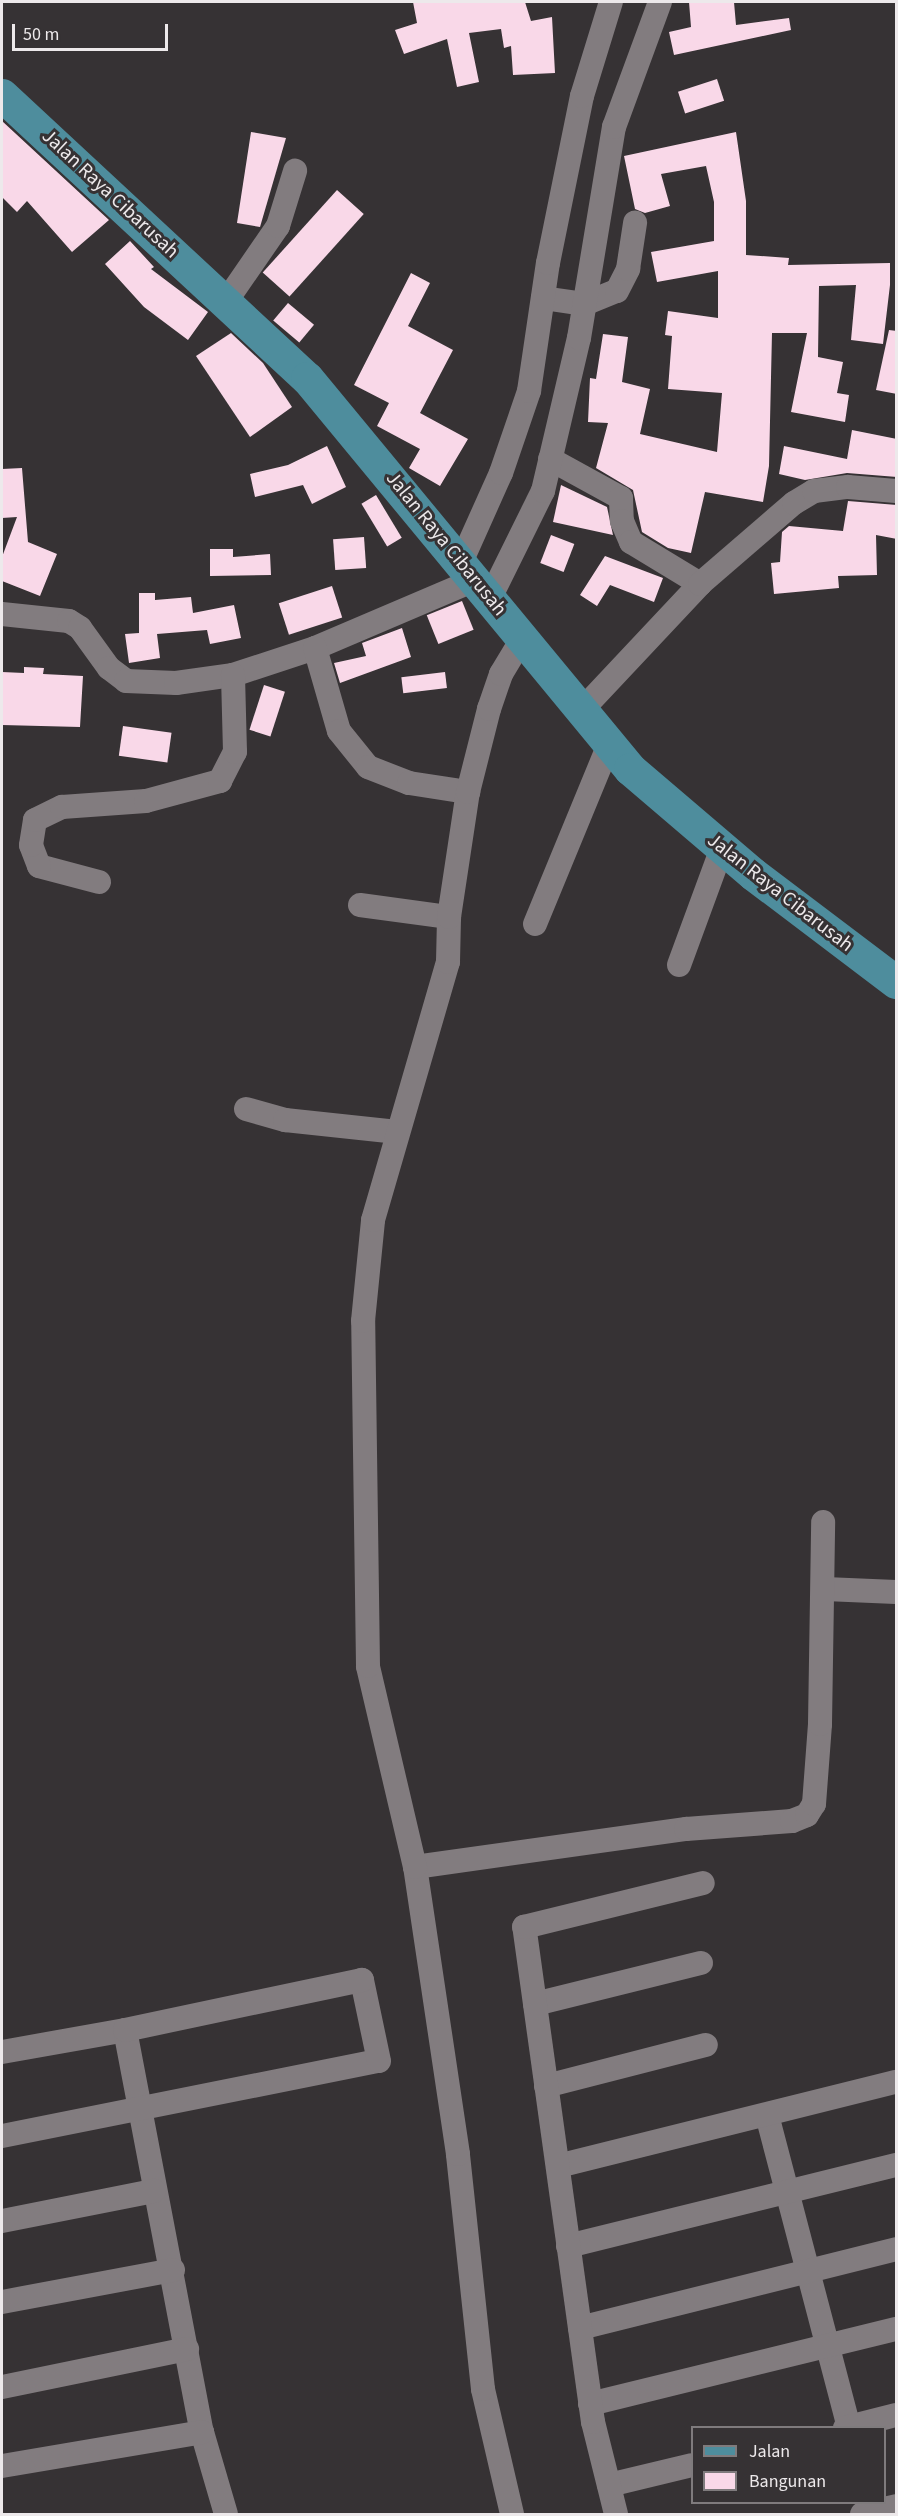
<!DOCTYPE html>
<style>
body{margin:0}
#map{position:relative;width:898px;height:2516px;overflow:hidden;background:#363234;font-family:"Source Sans 3",sans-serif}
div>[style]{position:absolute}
.building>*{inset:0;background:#f9d8e8;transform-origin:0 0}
.minor>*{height:24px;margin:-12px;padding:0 12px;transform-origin:12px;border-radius:12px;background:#827c7f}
.primary>*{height:33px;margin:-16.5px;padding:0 16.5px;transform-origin:16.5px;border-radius:16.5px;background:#4e8d9d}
span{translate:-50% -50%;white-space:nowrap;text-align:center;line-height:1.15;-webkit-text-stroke:6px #363234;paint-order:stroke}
.street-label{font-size:20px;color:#ede9eb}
.frame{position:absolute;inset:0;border:3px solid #ede9eb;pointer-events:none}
.legend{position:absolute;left:691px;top:2426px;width:195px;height:78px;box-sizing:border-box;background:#363234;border:2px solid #7f7b7d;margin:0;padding:8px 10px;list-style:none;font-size:18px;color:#ede9eb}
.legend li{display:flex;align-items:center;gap:12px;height:30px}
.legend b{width:30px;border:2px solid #7f7b7d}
.scale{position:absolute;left:12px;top:24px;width:156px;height:27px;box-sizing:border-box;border:3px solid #ede9eb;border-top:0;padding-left:8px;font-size:18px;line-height:21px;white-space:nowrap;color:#ede9eb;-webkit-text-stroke:4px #363234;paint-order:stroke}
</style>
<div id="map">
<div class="building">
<div style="clip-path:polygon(413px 2px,525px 2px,531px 21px,552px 17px,555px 73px,513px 75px,511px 46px,504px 48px,501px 29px,469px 33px,479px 82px,457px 87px,447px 39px,404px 54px,395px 30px,417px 23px)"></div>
<div style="clip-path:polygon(689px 2px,734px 2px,736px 25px,789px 18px,791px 30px,674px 55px,669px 32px,691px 27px)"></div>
<div style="left:717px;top:79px;width:23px;height:41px;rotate:72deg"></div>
<div style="clip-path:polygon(2px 121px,109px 220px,72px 252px,27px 201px,17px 212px,2px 197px)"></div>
<div style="clip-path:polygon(251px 132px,286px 138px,260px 227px,237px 223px)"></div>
<div style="clip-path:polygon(736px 132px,746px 201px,746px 255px,789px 258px,788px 265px,890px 263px,890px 285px,883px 344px,851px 340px,856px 285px,819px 286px,818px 357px,843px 362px,837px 393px,849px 395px,845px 422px,791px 412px,807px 333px,772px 333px,769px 466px,763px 502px,705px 492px,691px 553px,668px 548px,642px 532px,633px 490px,596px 468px,608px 423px,588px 422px,590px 378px,596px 379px,603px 334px,628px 337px,622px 382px,650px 389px,640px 434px,717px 452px,722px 393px,668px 389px,672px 336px,665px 335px,668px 311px,718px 318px,718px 271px,657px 282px,651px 252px,714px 241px,714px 202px,706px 166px,661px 174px,670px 206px,645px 213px,635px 209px,624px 156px)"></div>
<div style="left:337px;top:190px;width:36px;height:111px;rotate:42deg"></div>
<div style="clip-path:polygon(130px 241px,154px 267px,151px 269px,208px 312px,188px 340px,144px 307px,105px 264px)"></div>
<div style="clip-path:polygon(411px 273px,430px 283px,408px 326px,453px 350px,420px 413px,468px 439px,440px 486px,409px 468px,420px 449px,377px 426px,389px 403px,354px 385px)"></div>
<div style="left:288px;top:303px;width:34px;height:23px;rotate:40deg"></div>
<div style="clip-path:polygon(889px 330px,897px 331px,897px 394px,876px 390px)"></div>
<div style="clip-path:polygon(231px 333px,263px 363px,292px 407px,250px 437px,196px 356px)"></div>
<div style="clip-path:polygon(852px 430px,897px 439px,897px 477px,847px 473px,805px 480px,779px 474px,784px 446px,847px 459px)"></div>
<div style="clip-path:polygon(327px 446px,346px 487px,312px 504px,303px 485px,255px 497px,250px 474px,288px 465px)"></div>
<div style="clip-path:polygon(22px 468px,28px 542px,57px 554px,40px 596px,2px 581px,2px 557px,17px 517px,2px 518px,2px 469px)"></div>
<div style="clip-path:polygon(561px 485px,607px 507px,613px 535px,553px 522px)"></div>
<div style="left:376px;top:495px;width:50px;height:17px;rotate:59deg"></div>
<div style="clip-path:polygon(848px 501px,897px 505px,897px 539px,876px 535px,877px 575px,838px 576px,839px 588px,774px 594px,771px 563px,780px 562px,782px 532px,789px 526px,843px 531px)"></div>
<div style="left:551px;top:535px;width:25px;height:30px;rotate:21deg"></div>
<div style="left:364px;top:537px;width:31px;height:31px;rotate:86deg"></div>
<div style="clip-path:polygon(210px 549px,233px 549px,233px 557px,270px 554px,271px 575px,210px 576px)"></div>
<div style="clip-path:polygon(605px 556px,663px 578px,654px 602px,610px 585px,597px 606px,580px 595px)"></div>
<div style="left:332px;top:586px;width:33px;height:56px;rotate:72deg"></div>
<div style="clip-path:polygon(139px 593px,155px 593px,155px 600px,191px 597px,193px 613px,234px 605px,241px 638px,210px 644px,207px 630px,157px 634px,160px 658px,129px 663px,125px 634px,139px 633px)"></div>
<div style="left:462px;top:601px;width:31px;height:38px;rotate:68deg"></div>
<div style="clip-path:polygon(402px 628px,411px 657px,340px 683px,334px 663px,366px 656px,362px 643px)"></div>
<div style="clip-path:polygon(24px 667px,44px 668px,43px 674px,83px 676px,80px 727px,2px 725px,2px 672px,24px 673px)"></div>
<div style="left:445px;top:672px;width:16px;height:44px;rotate:83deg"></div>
<div style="left:264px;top:685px;width:22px;height:47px;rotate:18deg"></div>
<div style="left:123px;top:726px;width:49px;height:30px;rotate:8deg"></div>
</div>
<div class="minor">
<div style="left:543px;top:298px;width:41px;rotate:8.3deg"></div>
<div style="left:584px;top:304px;width:35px;rotate:-22deg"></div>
<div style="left:617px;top:291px;width:25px;rotate:-63deg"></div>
<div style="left:628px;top:269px;width:47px;rotate:-81.3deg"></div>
<div style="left:227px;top:300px;width:90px;rotate:-55.4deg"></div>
<div style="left:278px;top:226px;width:58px;rotate:-72.8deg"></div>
<div style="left:550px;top:459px;width:81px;rotate:28.8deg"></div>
<div style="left:621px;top:498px;width:23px;rotate:88deg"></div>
<div style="left:622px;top:521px;width:23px;rotate:67deg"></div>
<div style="left:631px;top:542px;width:81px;rotate:31.3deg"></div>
<div style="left:462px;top:560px;width:95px;rotate:-65.9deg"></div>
<div style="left:501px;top:473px;width:87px;rotate:-71.1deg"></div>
<div style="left:529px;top:391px;width:129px;rotate:-81.6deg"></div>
<div style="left:548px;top:263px;width:170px;rotate:-78.5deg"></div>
<div style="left:582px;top:96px;width:98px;rotate:-72.9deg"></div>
<div style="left:491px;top:596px;width:117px;rotate:-63.7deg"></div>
<div style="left:543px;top:491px;width:157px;rotate:-76.8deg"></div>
<div style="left:579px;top:338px;width:214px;rotate:-80.6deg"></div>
<div style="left:614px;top:127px;width:133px;rotate:-69.8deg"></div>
<div style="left:2px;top:614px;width:67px;rotate:6deg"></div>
<div style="left:69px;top:621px;width:13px;rotate:32deg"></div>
<div style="left:80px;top:628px;width:49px;rotate:54.1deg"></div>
<div style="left:109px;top:668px;width:21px;rotate:37deg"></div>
<div style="left:126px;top:681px;width:50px;rotate:2.3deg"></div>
<div style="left:176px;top:683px;width:58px;rotate:-8deg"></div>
<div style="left:233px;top:675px;width:86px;rotate:-18.2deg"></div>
<div style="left:315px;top:648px;width:176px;rotate:-23.1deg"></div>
<div style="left:315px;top:648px;width:86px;rotate:73.9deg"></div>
<div style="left:339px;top:731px;width:46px;rotate:51.1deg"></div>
<div style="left:368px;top:767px;width:44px;rotate:21.3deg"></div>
<div style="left:409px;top:783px;width:60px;rotate:8.7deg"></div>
<div style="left:579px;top:713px;width:177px;rotate:-46.8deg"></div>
<div style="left:700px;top:584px;width:124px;rotate:-40.8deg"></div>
<div style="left:794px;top:503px;width:23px;rotate:-31deg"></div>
<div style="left:814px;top:491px;width:34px;rotate:-7deg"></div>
<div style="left:848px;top:487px;width:48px;rotate:4.8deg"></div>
<div style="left:99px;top:882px;width:62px;rotate:-165.1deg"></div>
<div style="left:39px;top:866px;width:22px;rotate:-111deg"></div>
<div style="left:31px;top:845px;width:25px;rotate:-81deg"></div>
<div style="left:35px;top:820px;width:30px;rotate:-26deg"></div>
<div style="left:62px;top:807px;width:84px;rotate:-4.1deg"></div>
<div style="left:146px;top:801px;width:77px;rotate:-15.1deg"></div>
<div style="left:220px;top:781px;width:33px;rotate:-63deg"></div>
<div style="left:235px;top:752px;width:77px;rotate:-91.5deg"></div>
<div style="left:360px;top:905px;width:90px;rotate:7.7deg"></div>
<div style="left:535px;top:924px;width:191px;rotate:-67.6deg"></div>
<div style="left:679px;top:965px;width:125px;rotate:-69.8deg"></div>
<div style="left:246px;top:1109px;width:41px;rotate:15.8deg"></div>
<div style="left:285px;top:1120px;width:113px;rotate:6.1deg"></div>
<div style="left:825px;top:1589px;width:71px;rotate:2.4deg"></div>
<div style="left:415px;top:1867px;width:274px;rotate:-8deg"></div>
<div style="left:686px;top:1829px;width:106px;rotate:-4.3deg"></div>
<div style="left:792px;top:1821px;width:16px;rotate:-22deg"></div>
<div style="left:807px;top:1815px;width:13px;rotate:-58deg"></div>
<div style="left:814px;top:1804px;width:80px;rotate:-85.7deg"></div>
<div style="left:820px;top:1724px;width:202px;rotate:-89.1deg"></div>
<div style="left:535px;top:2004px;width:171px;rotate:-13.9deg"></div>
<div style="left:2px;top:2052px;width:125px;rotate:-10.1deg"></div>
<div style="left:125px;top:2030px;width:409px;rotate:79.2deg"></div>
<div style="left:202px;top:2432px;width:85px;rotate:73.7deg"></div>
<div style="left:546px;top:2086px;width:165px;rotate:-14.4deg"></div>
<div style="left:767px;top:2115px;width:324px;rotate:75.3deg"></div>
<div style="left:2px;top:2136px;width:384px;rotate:-11.3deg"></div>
<div style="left:379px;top:2061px;width:83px;rotate:-101.9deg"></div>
<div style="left:362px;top:1980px;width:242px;rotate:168.1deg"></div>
<div style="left:558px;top:2166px;width:348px;rotate:-14deg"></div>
<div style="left:2px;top:2221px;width:155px;rotate:-11.2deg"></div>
<div style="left:568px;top:2246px;width:338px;rotate:-13.9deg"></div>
<div style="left:2px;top:2302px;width:174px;rotate:-10.6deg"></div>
<div style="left:580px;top:2328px;width:326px;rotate:-14deg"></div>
<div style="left:2px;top:2387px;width:189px;rotate:-11.6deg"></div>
<div style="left:590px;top:2404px;width:315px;rotate:-13.8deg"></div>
<div style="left:845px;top:2428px;width:53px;rotate:-14.3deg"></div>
<div style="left:2px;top:2466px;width:203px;rotate:-9.6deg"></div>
<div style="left:609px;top:2485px;width:85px;rotate:-13.5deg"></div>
<div style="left:512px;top:2514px;width:128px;rotate:-103.1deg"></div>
<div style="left:483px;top:2389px;width:236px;rotate:-96.1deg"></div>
<div style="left:458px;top:2154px;width:290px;rotate:-98.5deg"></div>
<div style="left:415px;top:1867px;width:206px;rotate:-103.2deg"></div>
<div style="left:368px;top:1666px;width:345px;rotate:-90.8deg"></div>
<div style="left:363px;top:1321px;width:101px;rotate:-84.3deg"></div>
<div style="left:373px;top:1220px;width:269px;rotate:-73.8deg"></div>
<div style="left:448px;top:962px;width:45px;rotate:-88.7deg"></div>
<div style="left:449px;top:917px;width:126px;rotate:-81.4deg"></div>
<div style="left:468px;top:792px;width:86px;rotate:-75.8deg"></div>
<div style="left:489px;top:709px;width:37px;rotate:-71deg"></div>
<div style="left:501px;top:674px;width:41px;rotate:-59deg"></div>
<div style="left:616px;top:2514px;width:95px;rotate:-104deg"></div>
<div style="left:593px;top:2422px;width:500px;rotate:-97.9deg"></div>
<div style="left:524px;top:1927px;width:184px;rotate:-13.8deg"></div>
<div style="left:862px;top:2514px;width:35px;rotate:-13deg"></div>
</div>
<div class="primary">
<div style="left:2px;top:95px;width:416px;rotate:42.9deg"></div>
<div style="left:307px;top:378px;width:507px;rotate:50.44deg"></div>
<div style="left:630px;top:769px;width:162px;rotate:40.5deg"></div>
<div style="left:753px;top:874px;width:179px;rotate:37.1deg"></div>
</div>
<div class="street-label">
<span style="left:110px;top:194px;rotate:43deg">Jalan Raya Cibarusah</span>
<span style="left:446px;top:544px;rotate:51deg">Jalan Raya Cibarusah</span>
<span style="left:780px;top:893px;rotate:38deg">Jalan Raya Cibarusah</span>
</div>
<div class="frame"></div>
<ul class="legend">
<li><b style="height:8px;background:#4e8d9d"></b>Jalan</li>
<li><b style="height:16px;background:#f9d8e8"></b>Bangunan</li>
</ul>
<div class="scale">50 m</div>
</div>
